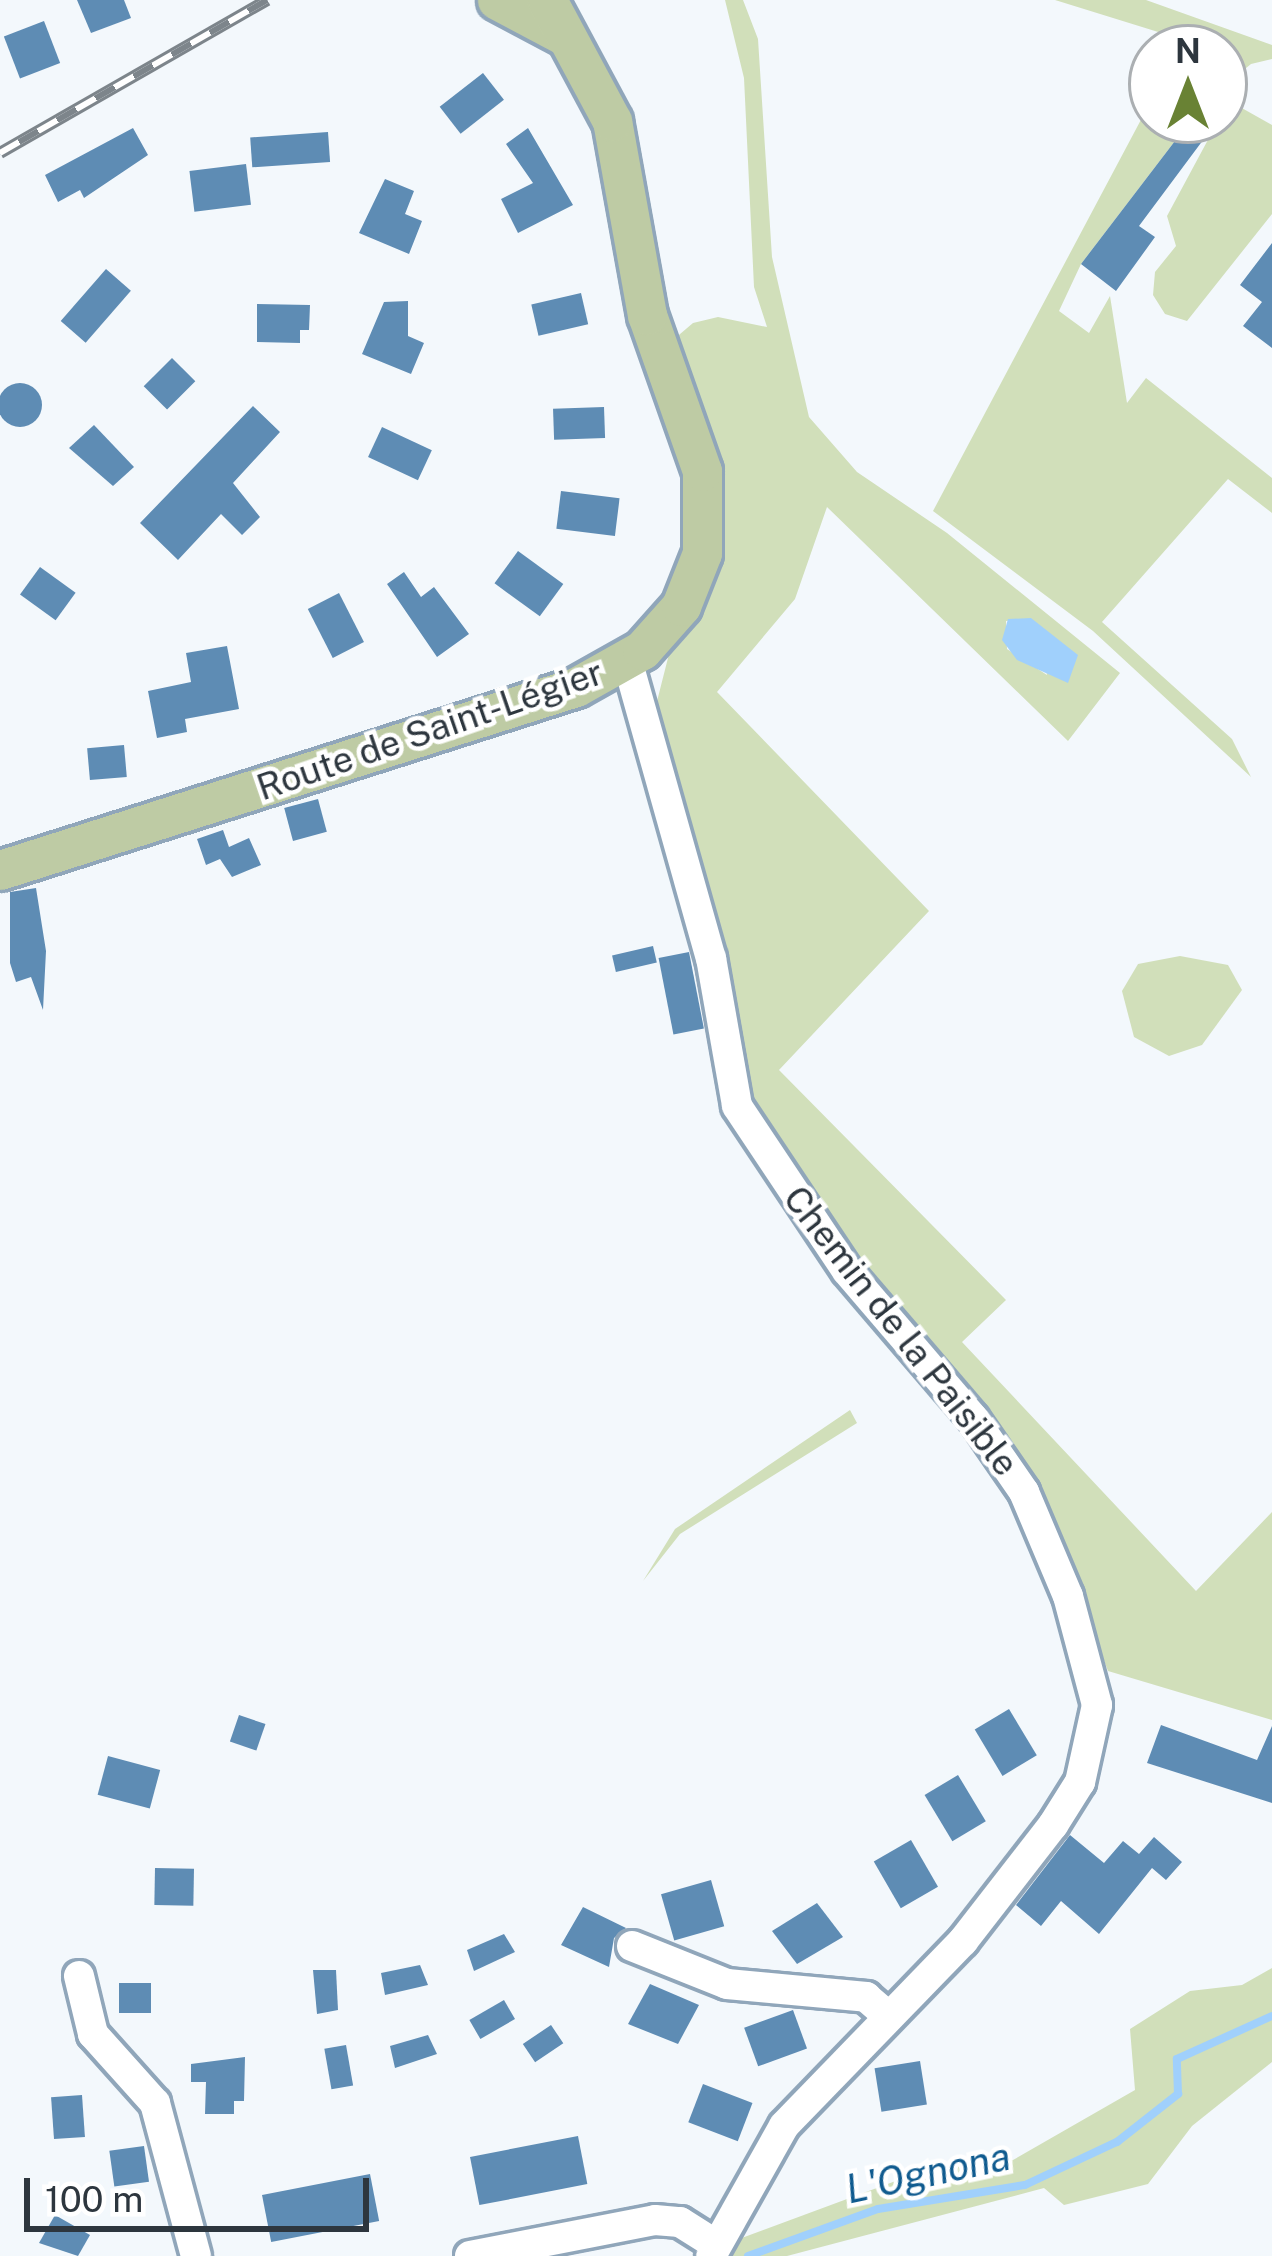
<!DOCTYPE html>
<meta charset="utf-8">
<style>
body{margin:0}
#map{position:relative;width:1272px;height:2256px;overflow:hidden;background:#f3f8fc;font-family:"Public Sans",sans-serif}
div>[style]{position:absolute}
.green>*{inset:0;background:#d1dfba}
.water>*{inset:0;background:#a0d0fc}
.stream>*{height:8px;margin:-4px;padding:0 4px;transform-origin:4px;border-radius:4px;background:#a0d0fc}
.building>*{inset:0;background:#5e8cb4;transform-origin:0 0}
.round{border-radius:50%}
.roads{filter:drop-shadow(3px 0 #90a6ba) drop-shadow(-3px 0 #90a6ba) drop-shadow(0 3px #90a6ba) drop-shadow(0 -3px #90a6ba)}
.minor>*{height:30px;margin:-15px;padding:0 15px;transform-origin:15px;border-radius:15px;background:#fff}
.major>*{height:39px;margin:-19.5px;padding:0 19.5px;transform-origin:19.5px;border-radius:19.5px;background:#becba4}
.rail>*{height:12px;margin-top:-6px;transform-origin:0;background:repeating-linear-gradient(90deg,#fff 0 22px,#7d858b 0 44px);box-sizing:border-box;border-block:3px solid #7d858b}
span{translate:-50% -50%;white-space:nowrap;text-align:center;line-height:1.15;-webkit-text-stroke:9px #fff;paint-order:stroke}
.street-label{font-size:36px;color:#2d363e}
.water-label{font-size:39px;color:#105b8f;font-style:italic}
.north{position:absolute;left:1128px;top:24px;width:120px;height:120px;box-sizing:border-box;background:#fff;border:3px solid #abafb2;border-radius:50%;rotate:0deg;font-size:33px;font-weight:700;line-height:48px;text-align:center;color:#2d363e}
.north::after{content:'';display:block;margin:auto;width:42px;height:54px;background:#698234;clip-path:polygon(50% 0,100% 100%,50% 72%,0 100%)}
.scale{position:absolute;left:24px;top:2178px;width:345px;height:54px;box-sizing:border-box;border:6px solid #2d363e;border-top:0;padding-left:15px;font-size:36px;line-height:42px;white-space:nowrap;color:#2d363e;-webkit-text-stroke:9px #fff;paint-order:stroke}
</style>
<div id="map">
<div class="green">
<div style="clip-path:polygon(evenodd,725px 0,743px 0,758px 39px,772px 257px,809px 417px,857px 472px,947px 533px,1120px 673px,1068px 741px,827px 507px,795px 599px,717px 692px,929px 911px,779px 1070px,1006px 1300px,962px 1342px,1196px 1591px,1272px 1512px,1272px 1720px,1108px 1671px,1061px 1550px,757px 1128px,653px 717px,669px 654px,698px 616px,724px 522px,719px 481px,673px 340px,693px 323px,718px 317px,767px 327px,754px 287px,744px 78px,725px 0,1029px 619px,1039px 627px,1047px 675px,1007px 649px,1006px 621px,1029px 619px)"></div>
<div style="clip-path:polygon(1055px 0,1146px 0,1272px 45px,1272px 59px,1251px 64px,1224px 86px,1224px 48px,1181px 48px,1184px 40px)"></div>
<div style="clip-path:polygon(1152px 99px,1152px 120px,1191px 120px,1081px 264px,1059px 311px,1089px 333px,1110px 296px,1127px 403px,1146px 378px,1272px 478px,1272px 513px,1228px 479px,1102px 622px,1232px 739px,1251px 777px,1093px 631px,933px 511px)"></div>
<div style="clip-path:polygon(1240px 107px,1272px 125px,1272px 214px,1187px 321px,1165px 314px,1153px 295px,1155px 272px,1176px 246px,1167px 216px,1224px 110px)"></div>
<div style="clip-path:polygon(1180px 956px,1228px 965px,1242px 990px,1202px 1045px,1169px 1056px,1134px 1037px,1122px 991px,1138px 964px)"></div>
<div style="clip-path:polygon(850px 1410px,857px 1423px,680px 1534px,643px 1581px,675px 1529px)"></div>
<div style="clip-path:polygon(1272px 1968px,1272px 2062px,1192px 2126px,1148px 2184px,1064px 2205px,1044px 2188px,787px 2256px,717px 2256px,720px 2246px,928px 2169px,1013px 2160px,1135px 2090px,1130px 2029px,1190px 1991px,1242px 1985px)"></div>
</div>
<div class="water">
<div style="clip-path:polygon(1031px 618px,1078px 655px,1068px 683px,1017px 660px,1002px 640px,1008px 619px)"></div>
</div>
<div class="stream">
<div style="left:748px;top:2256px;width:138px;rotate:-19.9deg"></div>
<div style="left:878px;top:2209px;width:149px;rotate:-9.3deg"></div>
<div style="left:1025px;top:2185px;width:102px;rotate:-25.1deg"></div>
<div style="left:1117px;top:2142px;width:78px;rotate:-38.2deg"></div>
<div style="left:1178px;top:2094px;width:35px;rotate:-92deg"></div>
<div style="left:1177px;top:2059px;width:104px;rotate:-24.4deg"></div>
</div>
<div class="building">
<div style="clip-path:polygon(77px 0,124px 0,131px 18px,91px 33px)"></div>
<div style="left:44px;top:21px;width:45px;height:43px;rotate:69deg"></div>
<div style="left:483px;top:73px;width:34px;height:55px;rotate:52deg"></div>
<div style="clip-path:polygon(1191px 120px,1218px 120px,1139px 226px,1155px 237px,1116px 291px,1081px 264px)"></div>
<div style="clip-path:polygon(133px 128px,148px 155px,84px 198px,80px 190px,58px 202px,45px 175px)"></div>
<div style="clip-path:polygon(528px 128px,573px 205px,518px 233px,501px 199px,533px 183px,506px 144px)"></div>
<div style="left:328px;top:132px;width:30px;height:78px;rotate:86deg"></div>
<div style="left:246px;top:164px;width:41px;height:57px;rotate:83deg"></div>
<div style="clip-path:polygon(385px 179px,414px 191px,405px 214px,422px 221px,409px 254px,359px 233px)"></div>
<div style="clip-path:polygon(1272px 243px,1272px 348px,1243px 326px,1262px 302px,1240px 285px)"></div>
<div style="left:106px;top:269px;width:33px;height:69px;rotate:41deg"></div>
<div style="left:581px;top:293px;width:32px;height:51px;rotate:77deg"></div>
<div style="clip-path:polygon(408px 301px,408px 336px,424px 343px,411px 374px,362px 354px,384px 302px)"></div>
<div style="clip-path:polygon(257px 304px,310px 305px,309px 330px,300px 330px,300px 343px,257px 342px)"></div>
<div style="left:172px;top:358px;width:33px;height:40px;rotate:45deg"></div>
<div class="round" style="left:-2px;top:383px;width:44px;height:44px"></div>
<div style="clip-path:polygon(253px 406px,280px 432px,233px 483px,260px 517px,242px 535px,221px 514px,178px 560px,140px 523px)"></div>
<div style="left:604px;top:407px;width:31px;height:51px;rotate:88deg"></div>
<div style="clip-path:polygon(94px 425px,134px 467px,113px 486px,69px 448px)"></div>
<div style="left:382px;top:427px;width:55px;height:33px;rotate:25deg"></div>
<div style="left:561px;top:491px;width:59px;height:38px;rotate:7deg"></div>
<div style="left:518px;top:551px;width:56px;height:40px;rotate:36deg"></div>
<div style="left:40px;top:567px;width:44px;height:34px;rotate:36deg"></div>
<div style="clip-path:polygon(404px 572px,421px 597px,434px 587px,469px 634px,437px 657px,387px 584px)"></div>
<div style="left:339px;top:593px;width:55px;height:35px;rotate:63deg"></div>
<div style="clip-path:polygon(227px 646px,239px 709px,185px 719px,187px 732px,157px 738px,148px 691px,191px 682px,186px 653px)"></div>
<div style="left:124px;top:745px;width:32px;height:37px;rotate:85deg"></div>
<div style="left:318px;top:799px;width:34px;height:35px;rotate:75deg"></div>
<div style="clip-path:polygon(223px 830px,229px 847px,249px 838px,261px 865px,232px 877px,220px 859px,206px 865px,197px 839px)"></div>
<div style="clip-path:polygon(36px 888px,46px 951px,43px 1010px,31px 977px,16px 982px,10px 963px,10px 892px)"></div>
<div style="left:653px;top:946px;width:17px;height:42px;rotate:77deg"></div>
<div style="left:689px;top:952px;width:78px;height:31px;rotate:79deg"></div>
<div style="left:1009px;top:1709px;width:54px;height:40px;rotate:59deg"></div>
<div style="left:239px;top:1715px;width:28px;height:28px;rotate:19deg"></div>
<div style="clip-path:polygon(1161px 1725px,1257px 1760px,1272px 1726px,1272px 1803px,1147px 1763px)"></div>
<div style="left:108px;top:1756px;width:54px;height:40px;rotate:15deg"></div>
<div style="left:958px;top:1775px;width:54px;height:39px;rotate:59deg"></div>
<div style="clip-path:polygon(1070px 1835px,1104px 1863px,1123px 1841px,1139px 1854px,1154px 1837px,1182px 1862px,1166px 1880px,1152px 1868px,1099px 1934px,1061px 1901px,1041px 1926px,1016px 1905px)"></div>
<div style="left:911px;top:1840px;width:54px;height:43px;rotate:60deg"></div>
<div style="left:155px;top:1868px;width:39px;height:37px;rotate:1deg"></div>
<div style="left:711px;top:1880px;width:48px;height:52px;rotate:74deg"></div>
<div style="clip-path:polygon(817px 1903px,843px 1937px,797px 1964px,772px 1931px)"></div>
<div style="clip-path:polygon(583px 1907px,626px 1928px,614px 1938px,609px 1967px,561px 1945px)"></div>
<div style="clip-path:polygon(504px 1934px,515px 1952px,474px 1971px,467px 1950px)"></div>
<div style="clip-path:polygon(420px 1965px,428px 1985px,385px 1995px,381px 1973px)"></div>
<div style="clip-path:polygon(313px 1970px,336px 1970px,338px 2010px,317px 2014px)"></div>
<div style="left:119px;top:1983px;width:32px;height:30px"></div>
<div style="clip-path:polygon(650px 1984px,699px 2005px,678px 2044px,628px 2024px)"></div>
<div style="left:504px;top:2000px;width:22px;height:40px;rotate:60deg"></div>
<div style="left:793px;top:2010px;width:41px;height:52px;rotate:70deg"></div>
<div style="left:551px;top:2025px;width:22px;height:34px;rotate:56deg"></div>
<div style="clip-path:polygon(428px 2035px,437px 2054px,395px 2068px,390px 2046px)"></div>
<div style="left:346px;top:2045px;width:41px;height:22px;rotate:80deg"></div>
<div style="clip-path:polygon(245px 2057px,244px 2101px,234px 2101px,234px 2114px,205px 2114px,206px 2082px,191px 2082px,191px 2064px)"></div>
<div style="left:920px;top:2061px;width:44px;height:46px;rotate:81deg"></div>
<div style="left:703px;top:2084px;width:53px;height:41px;rotate:21deg"></div>
<div style="left:82px;top:2095px;width:42px;height:31px;rotate:86deg"></div>
<div style="left:578px;top:2136px;width:49px;height:110px;rotate:79deg"></div>
<div style="left:144px;top:2146px;width:36px;height:35px;rotate:82deg"></div>
<div style="left:370px;top:2174px;width:48px;height:110px;rotate:79deg"></div>
<div style="clip-path:polygon(55px 2215px,90px 2235px,78px 2256px,39px 2243px)"></div>
</div>
<div class="roads">
<div class="minor">
<div style="left:627px;top:660px;width:310px;rotate:74.3deg"></div>
<div style="left:711px;top:958px;width:150px;rotate:80deg"></div>
<div style="left:737px;top:1106px;width:198px;rotate:56.3deg"></div>
<div style="left:847px;top:1271px;width:194px;rotate:49.4deg"></div>
<div style="left:973px;top:1418px;width:90px;rotate:55.4deg"></div>
<div style="left:1024px;top:1492px;width:113px;rotate:67.1deg"></div>
<div style="left:1068px;top:1596px;width:113px;rotate:75.1deg"></div>
<div style="left:1097px;top:1705px;width:79px;rotate:102.4deg"></div>
<div style="left:1080px;top:1782px;width:51px;rotate:122.1deg"></div>
<div style="left:1053px;top:1825px;width:147px;rotate:127.8deg"></div>
<div style="left:963px;top:1941px;width:257px;rotate:134.1deg"></div>
<div style="left:784px;top:2126px;width:149px;rotate:119.3deg"></div>
<div style="left:632px;top:1946px;width:102px;rotate:21.8deg"></div>
<div style="left:727px;top:1984px;width:140px;rotate:5.3deg"></div>
<div style="left:866px;top:1997px;width:30px;rotate:41deg"></div>
<div style="left:79px;top:1976px;width:60px;rotate:76.4deg"></div>
<div style="left:93px;top:2034px;width:93px;rotate:48.1deg"></div>
<div style="left:155px;top:2103px;width:158px;rotate:75deg"></div>
<div style="left:470px;top:2256px;width:188px;rotate:-11deg"></div>
<div style="left:655px;top:2220px;width:25px;rotate:5deg"></div>
<div style="left:680px;top:2222px;width:41px;rotate:32.2deg"></div>
</div>
<div class="major">
<div style="left:497px;top:0;width:75px;rotate:27.9deg"></div>
<div style="left:0;top:870px;width:604px;rotate:-17.63deg"></div>
<div style="left:576px;top:687px;width:76px;rotate:-29.3deg"></div>
<div style="left:642px;top:650px;width:59px;rotate:-48.4deg"></div>
<div style="left:681px;top:606px;width:57px;rotate:-68.4deg"></div>
<div style="left:702px;top:553px;width:82px;rotate:-90deg"></div>
<div style="left:702px;top:471px;width:165px;rotate:-109.4deg"></div>
<div style="left:647px;top:315px;width:197px;rotate:-100.2deg"></div>
<div style="left:612px;top:121px;width:137px;rotate:-118.2deg"></div>
</div>
</div>
<div class="rail">
<div style="left:0;top:153px;width:308px;rotate:-29.8deg"></div>
</div>
<div class="street-label">
<span style="left:430px;top:730px;rotate:-19deg">Route de Saint-Légier</span>
<span style="left:901px;top:1331px;rotate:52deg">Chemin de la Paisible</span>
</div>
<div class="water-label">
<span style="left:928px;top:2173px;rotate:-12deg">L'Ognona</span>
</div>
<div class="north">N</div>
<div class="scale">100 m</div>
</div>
